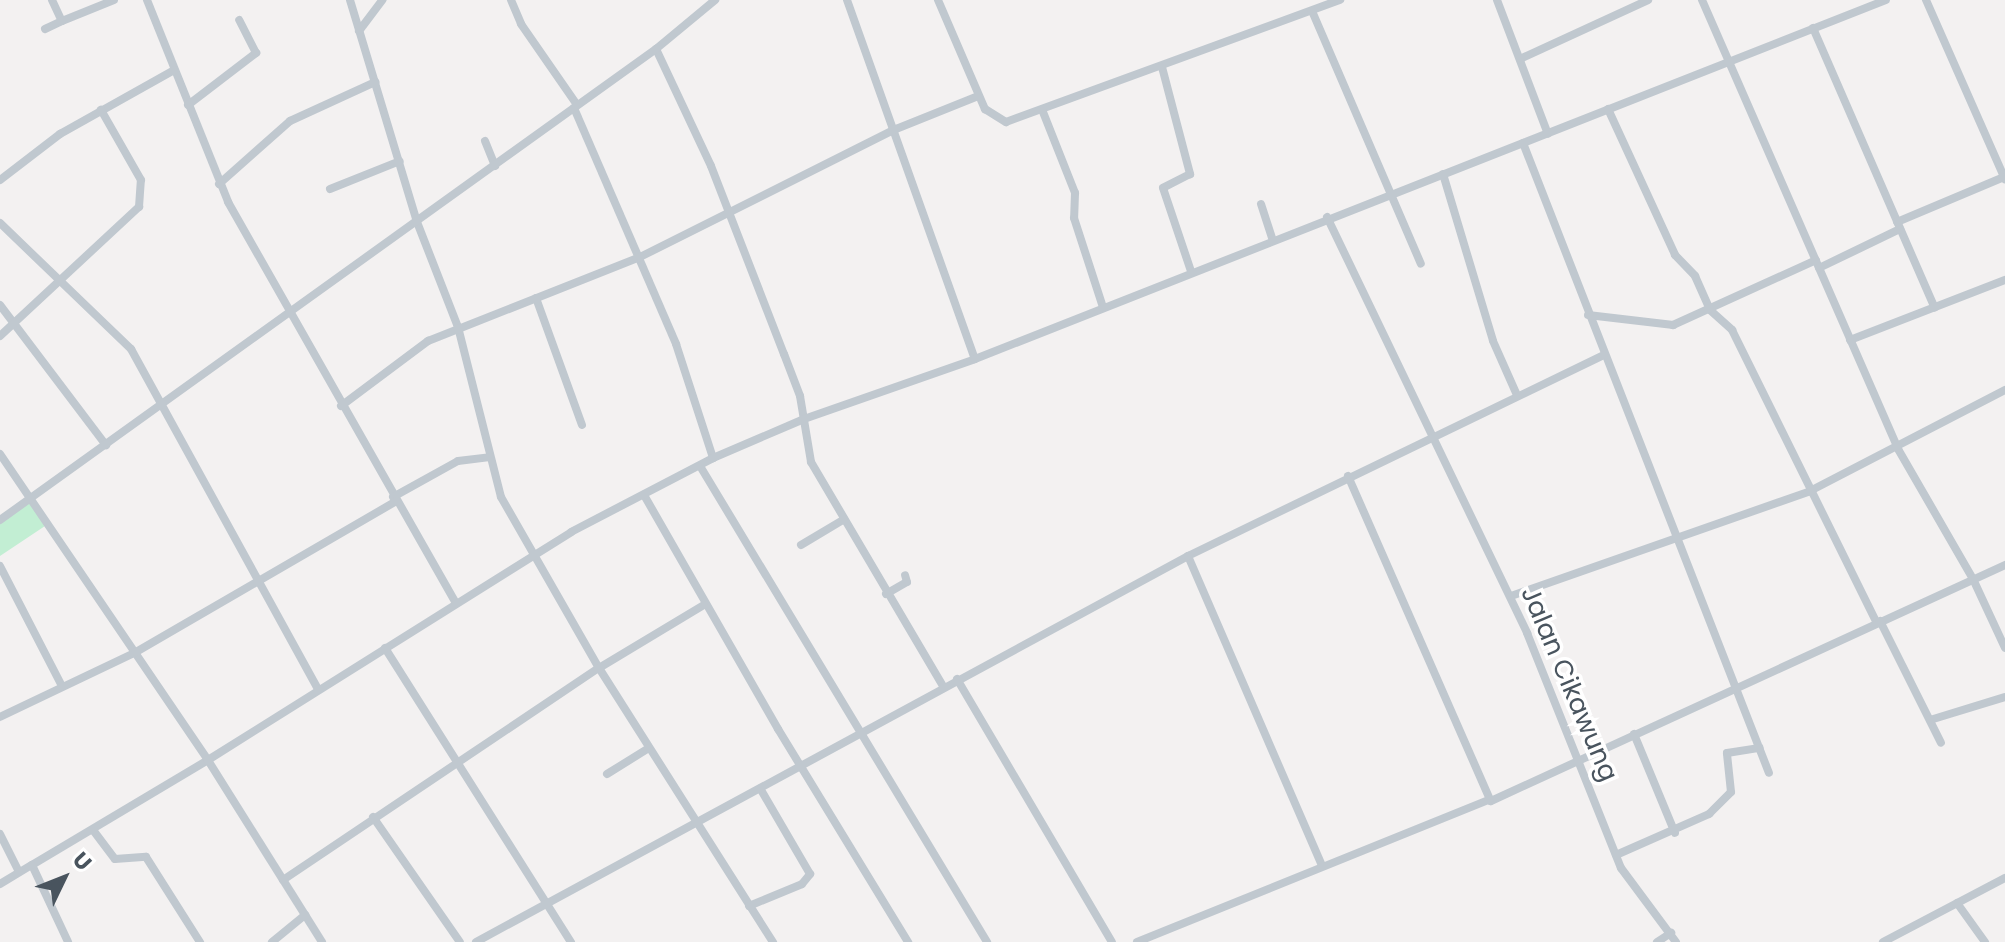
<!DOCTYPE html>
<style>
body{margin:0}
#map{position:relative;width:2005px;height:942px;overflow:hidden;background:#f3f1f1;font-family:Poppins,sans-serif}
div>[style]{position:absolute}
.green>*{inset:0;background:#c2eed3}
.minor>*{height:8px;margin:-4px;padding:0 4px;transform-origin:4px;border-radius:4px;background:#c0c8cf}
span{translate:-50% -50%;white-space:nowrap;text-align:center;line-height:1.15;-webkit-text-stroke:7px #fff;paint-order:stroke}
.street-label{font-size:26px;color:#49545e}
.north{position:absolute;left:24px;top:838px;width:80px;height:80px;-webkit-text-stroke:6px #fff;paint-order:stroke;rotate:47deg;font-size:22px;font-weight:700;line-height:32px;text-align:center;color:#49545e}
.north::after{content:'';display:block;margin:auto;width:28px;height:36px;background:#49545e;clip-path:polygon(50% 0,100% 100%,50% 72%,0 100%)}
</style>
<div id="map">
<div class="green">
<div style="clip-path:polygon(29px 501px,45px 526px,0 556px,0 522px)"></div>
</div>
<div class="minor">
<div style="left:52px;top:0;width:23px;rotate:65deg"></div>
<div style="left:62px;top:21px;width:56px;rotate:-22deg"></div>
<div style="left:147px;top:0;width:218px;rotate:68.1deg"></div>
<div style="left:228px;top:202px;width:461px;rotate:60.4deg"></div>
<div style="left:350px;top:0;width:232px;rotate:73.2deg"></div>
<div style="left:417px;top:222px;width:113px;rotate:68.7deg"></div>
<div style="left:458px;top:327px;width:175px;rotate:75.8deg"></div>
<div style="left:501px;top:497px;width:197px;rotate:60.2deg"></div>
<div style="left:599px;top:668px;width:325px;rotate:57.6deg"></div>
<div style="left:511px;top:0;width:26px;rotate:67deg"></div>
<div style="left:521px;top:24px;width:98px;rotate:55.3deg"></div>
<div style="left:847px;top:0;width:381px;rotate:70.4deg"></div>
<div style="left:938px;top:0;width:119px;rotate:66.7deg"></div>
<div style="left:985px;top:109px;width:25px;rotate:32deg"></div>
<div style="left:1006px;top:122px;width:356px;rotate:-20.1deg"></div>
<div style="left:1497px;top:0;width:143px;rotate:69.2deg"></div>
<div style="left:1702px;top:0;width:490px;rotate:66.4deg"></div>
<div style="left:1898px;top:449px;width:150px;rotate:60deg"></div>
<div style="left:1973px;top:579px;width:76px;rotate:65.1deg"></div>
<div style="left:1926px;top:0;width:196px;rotate:66.2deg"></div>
<div style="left:1312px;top:11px;width:275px;rotate:66.7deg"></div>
<div style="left:1813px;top:28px;width:305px;rotate:66.5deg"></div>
<div style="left:45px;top:29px;width:19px;rotate:-25deg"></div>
<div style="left:359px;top:31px;width:39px;rotate:-53deg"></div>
<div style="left:656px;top:49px;width:129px;rotate:64.8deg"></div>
<div style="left:711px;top:166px;width:202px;rotate:68.8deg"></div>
<div style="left:784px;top:354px;width:45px;rotate:69.1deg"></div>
<div style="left:800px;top:396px;width:67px;rotate:80.5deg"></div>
<div style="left:811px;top:462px;width:260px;rotate:59.5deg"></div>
<div style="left:1520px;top:59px;width:141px;rotate:-24.7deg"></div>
<div style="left:1162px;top:67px;width:111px;rotate:75.3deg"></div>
<div style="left:1190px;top:174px;width:30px;rotate:153deg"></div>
<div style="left:1163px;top:188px;width:88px;rotate:71.4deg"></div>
<div style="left:188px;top:105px;width:86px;rotate:-37.4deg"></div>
<div style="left:256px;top:53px;width:37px;rotate:-117deg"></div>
<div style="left:574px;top:108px;width:257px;rotate:66.6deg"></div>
<div style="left:676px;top:344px;width:120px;rotate:72deg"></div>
<div style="left:1608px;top:109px;width:161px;rotate:65.3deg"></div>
<div style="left:1675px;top:255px;width:29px;rotate:46deg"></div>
<div style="left:1695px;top:276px;width:37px;rotate:66deg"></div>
<div style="left:1710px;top:310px;width:30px;rotate:42deg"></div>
<div style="left:1732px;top:330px;width:326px;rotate:63.7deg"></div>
<div style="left:1043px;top:112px;width:87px;rotate:68.4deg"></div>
<div style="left:1075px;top:193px;width:25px;rotate:92deg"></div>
<div style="left:1074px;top:218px;width:94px;rotate:72deg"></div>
<div style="left:485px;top:141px;width:27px;rotate:68deg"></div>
<div style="left:1523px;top:143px;width:676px;rotate:68.67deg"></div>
<div style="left:1443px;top:174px;width:174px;rotate:73.3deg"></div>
<div style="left:1493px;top:341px;width:57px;rotate:66.1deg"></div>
<div style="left:0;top:180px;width:76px;rotate:-37.5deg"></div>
<div style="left:60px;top:134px;width:131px;rotate:-29.3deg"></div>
<div style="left:219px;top:184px;width:95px;rotate:-41.6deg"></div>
<div style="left:290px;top:121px;width:94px;rotate:-24.6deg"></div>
<div style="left:330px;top:189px;width:75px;rotate:-21.8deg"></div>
<div style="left:1261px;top:204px;width:36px;rotate:72deg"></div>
<div style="left:1327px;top:217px;width:462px;rotate:64.3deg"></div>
<div style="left:1527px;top:633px;width:253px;rotate:68.2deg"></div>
<div style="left:1621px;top:868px;width:92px;rotate:53.4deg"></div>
<div style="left:1897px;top:222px;width:116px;rotate:-22.8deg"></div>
<div style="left:0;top:223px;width:182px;rotate:43.9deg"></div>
<div style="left:131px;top:349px;width:388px;rotate:61.2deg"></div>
<div style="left:1819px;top:268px;width:90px;rotate:-25.7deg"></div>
<div style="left:536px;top:298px;width:135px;rotate:70.1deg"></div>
<div style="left:0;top:305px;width:176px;rotate:52.9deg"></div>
<div style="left:1588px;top:315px;width:86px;rotate:6.7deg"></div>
<div style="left:1673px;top:325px;width:157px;rotate:-24.4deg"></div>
<div style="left:0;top:336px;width:190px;rotate:-42.9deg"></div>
<div style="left:139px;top:207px;width:27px;rotate:-86deg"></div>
<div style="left:141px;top:180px;width:81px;rotate:-119.7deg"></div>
<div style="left:1850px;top:340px;width:166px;rotate:-21.2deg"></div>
<div style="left:341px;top:406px;width:109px;rotate:-36.8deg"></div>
<div style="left:428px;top:341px;width:228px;rotate:-21.6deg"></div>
<div style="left:640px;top:257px;width:286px;rotate:-26.6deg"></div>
<div style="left:896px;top:129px;width:88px;rotate:-21.9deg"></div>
<div style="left:0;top:454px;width:370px;rotate:55.8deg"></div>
<div style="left:208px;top:760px;width:205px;rotate:149.2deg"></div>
<div style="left:32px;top:865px;width:85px;rotate:64.9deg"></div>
<div style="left:700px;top:466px;width:556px;rotate:58.91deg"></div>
<div style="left:1348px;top:476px;width:355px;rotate:66.3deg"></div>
<div style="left:1491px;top:801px;width:566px;rotate:-24.66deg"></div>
<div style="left:644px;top:495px;width:270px;rotate:60.2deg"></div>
<div style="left:778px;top:729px;width:250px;rotate:58.6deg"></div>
<div style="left:393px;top:497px;width:74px;rotate:-29deg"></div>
<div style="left:458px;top:461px;width:32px;rotate:-7deg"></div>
<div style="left:0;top:520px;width:808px;rotate:-35.68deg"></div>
<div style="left:656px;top:49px;width:77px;rotate:-39.7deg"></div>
<div style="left:801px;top:545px;width:49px;rotate:-30.8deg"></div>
<div style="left:1188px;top:556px;width:335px;rotate:66.6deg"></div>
<div style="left:0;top:566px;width:135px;rotate:62.7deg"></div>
<div style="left:886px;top:594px;width:24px;rotate:-30deg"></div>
<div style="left:907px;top:582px;width:7px;rotate:-106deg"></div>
<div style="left:1511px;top:596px;width:317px;rotate:-19.3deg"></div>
<div style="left:1810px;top:491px;width:220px;rotate:-27.4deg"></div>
<div style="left:1880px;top:621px;width:136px;rotate:63.4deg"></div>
<div style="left:385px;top:648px;width:348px;rotate:57.7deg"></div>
<div style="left:957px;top:679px;width:305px;rotate:59.5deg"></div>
<div style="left:0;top:717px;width:151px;rotate:-25.5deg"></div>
<div style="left:136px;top:652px;width:301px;rotate:-30.1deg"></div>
<div style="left:1930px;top:720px;width:78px;rotate:-17deg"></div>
<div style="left:1634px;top:734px;width:107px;rotate:67.5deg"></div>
<div style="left:607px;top:774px;width:49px;rotate:-31.8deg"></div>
<div style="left:373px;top:817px;width:152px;rotate:55.2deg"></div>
<div style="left:93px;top:830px;width:36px;rotate:53deg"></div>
<div style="left:115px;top:859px;width:31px;rotate:-4deg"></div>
<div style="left:146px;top:857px;width:101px;rotate:57.6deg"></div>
<div style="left:0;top:834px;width:42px;rotate:63.4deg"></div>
<div style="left:1616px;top:855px;width:102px;rotate:-23.8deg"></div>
<div style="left:1709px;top:814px;width:31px;rotate:-45deg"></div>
<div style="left:1731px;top:792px;width:39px;rotate:-96deg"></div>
<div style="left:1727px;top:753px;width:33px;rotate:-9deg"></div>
<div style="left:283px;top:880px;width:381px;rotate:-33.9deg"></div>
<div style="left:599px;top:668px;width:122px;rotate:-31deg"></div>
<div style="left:0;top:884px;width:37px;rotate:-31deg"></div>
<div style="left:1957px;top:903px;width:48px;rotate:54.3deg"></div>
<div style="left:749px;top:906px;width:57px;rotate:-22.5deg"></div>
<div style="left:802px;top:884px;width:13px;rotate:-51deg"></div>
<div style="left:810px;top:874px;width:99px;rotate:-120.2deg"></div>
<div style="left:272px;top:942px;width:43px;rotate:-39.3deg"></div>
<div style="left:322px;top:942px;width:215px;rotate:-122.1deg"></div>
<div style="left:208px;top:760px;width:429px;rotate:-32.1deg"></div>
<div style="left:571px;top:532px;width:160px;rotate:-27.5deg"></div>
<div style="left:713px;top:458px;width:99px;rotate:-23.2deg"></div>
<div style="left:804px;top:419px;width:181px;rotate:-19.3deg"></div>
<div style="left:975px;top:359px;width:979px;rotate:-21.51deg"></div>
<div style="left:476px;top:942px;width:810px;rotate:-28.46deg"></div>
<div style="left:1188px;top:556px;width:461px;rotate:-25.8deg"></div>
<div style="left:1137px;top:942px;width:380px;rotate:-22deg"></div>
<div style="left:1657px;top:942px;width:17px;rotate:-33deg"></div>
<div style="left:1883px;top:942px;width:138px;rotate:-27.7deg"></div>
</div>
<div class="street-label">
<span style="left:1569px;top:684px;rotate:67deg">Jalan Cikawung</span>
</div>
<div class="north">U</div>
</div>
